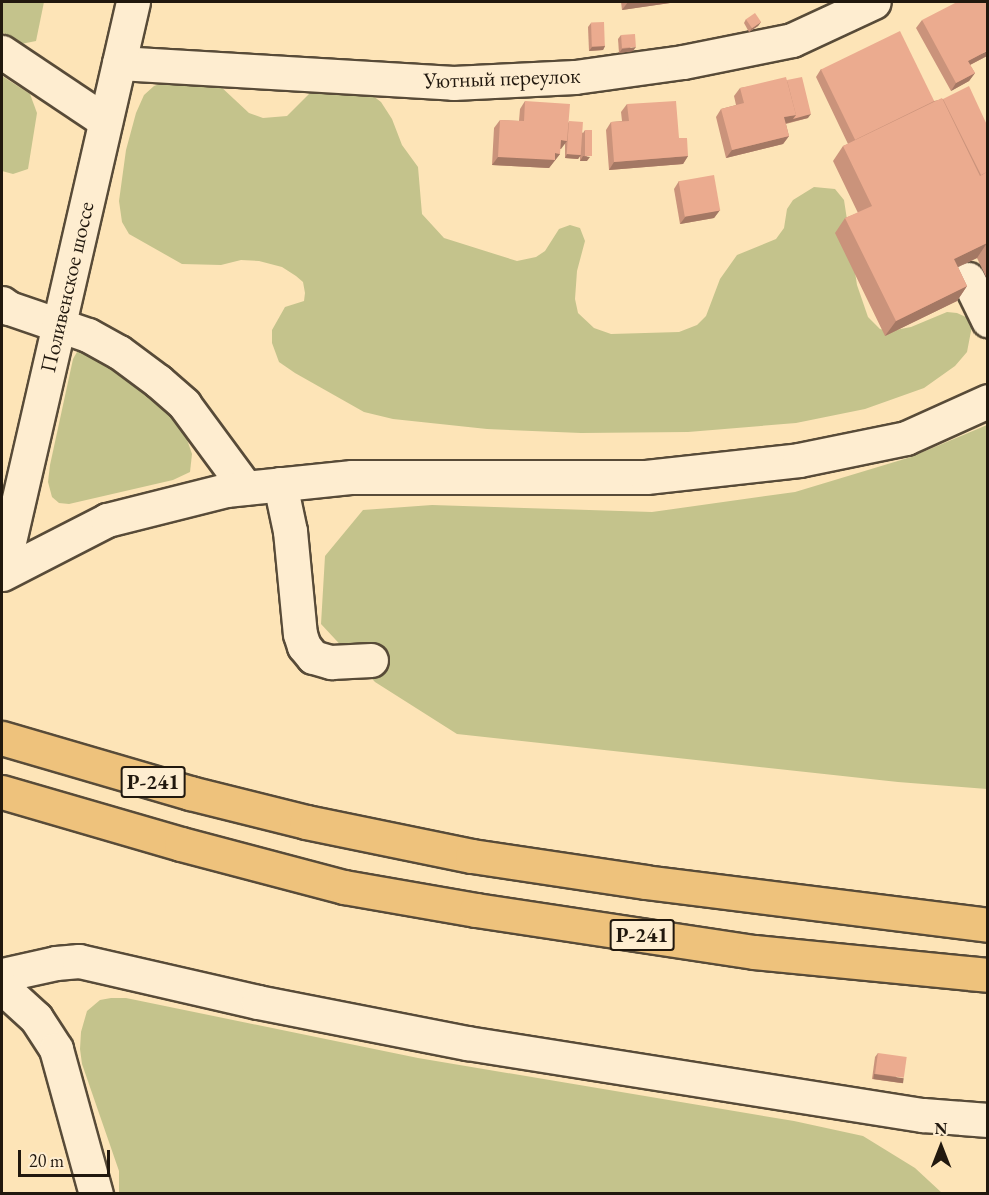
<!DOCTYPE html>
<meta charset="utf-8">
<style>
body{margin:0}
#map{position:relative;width:989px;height:1195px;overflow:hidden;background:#fde4b7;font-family:"EB Garamond",serif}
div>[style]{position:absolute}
.green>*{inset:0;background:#c4c38c}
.roads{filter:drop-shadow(2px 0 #584b38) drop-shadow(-2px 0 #584b38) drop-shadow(0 2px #584b38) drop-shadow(0 -2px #584b38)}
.minor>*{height:33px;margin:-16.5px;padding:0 16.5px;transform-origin:16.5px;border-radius:16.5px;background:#feedd0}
.highway>*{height:33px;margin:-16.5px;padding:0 16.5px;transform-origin:16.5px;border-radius:16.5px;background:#eec27c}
.wall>*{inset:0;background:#ca937b}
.shaded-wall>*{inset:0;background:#a47864;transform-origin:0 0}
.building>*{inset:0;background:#ebab8f;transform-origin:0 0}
span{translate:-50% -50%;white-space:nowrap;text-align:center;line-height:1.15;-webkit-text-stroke:6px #feedd0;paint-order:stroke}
.shield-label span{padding:2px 4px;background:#feedd0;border:2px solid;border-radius:4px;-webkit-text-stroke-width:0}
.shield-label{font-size:21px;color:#21180e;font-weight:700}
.street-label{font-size:22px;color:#21180e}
.frame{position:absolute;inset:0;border:3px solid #21180e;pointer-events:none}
.north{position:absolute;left:911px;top:1117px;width:60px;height:60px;-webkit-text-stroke:4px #feedd0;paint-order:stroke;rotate:0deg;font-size:16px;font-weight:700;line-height:24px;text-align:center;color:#21180e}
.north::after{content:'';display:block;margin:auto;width:21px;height:27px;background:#21180e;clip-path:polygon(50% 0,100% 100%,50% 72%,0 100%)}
.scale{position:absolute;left:18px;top:1150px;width:92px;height:27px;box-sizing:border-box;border:3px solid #21180e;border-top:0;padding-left:8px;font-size:18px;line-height:21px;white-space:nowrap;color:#21180e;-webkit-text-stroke:4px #feedd0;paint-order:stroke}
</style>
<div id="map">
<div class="green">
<div style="clip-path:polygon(2px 2px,44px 2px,36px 41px,21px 44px,2px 32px)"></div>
<div style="clip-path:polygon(2px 76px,30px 94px,37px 113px,28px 169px,13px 174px,2px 171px)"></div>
<div style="clip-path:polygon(168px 81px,219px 85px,249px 113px,263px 118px,287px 116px,315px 88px,364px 89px,381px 102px,392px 119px,402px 145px,418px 167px,422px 214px,444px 238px,517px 261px,536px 257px,545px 251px,559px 229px,570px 225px,580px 228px,585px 241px,577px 271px,575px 299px,578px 313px,594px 328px,611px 334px,679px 332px,697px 325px,706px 316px,720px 279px,737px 255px,776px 239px,784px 228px,787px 209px,793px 200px,814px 187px,835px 189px,844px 200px,857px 285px,868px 317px,880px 329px,890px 331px,911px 327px,947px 312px,957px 313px,968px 318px,972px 326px,967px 352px,955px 366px,924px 388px,865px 409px,796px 423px,688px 432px,581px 433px,487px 429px,393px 419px,364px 412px,295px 373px,279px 362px,272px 343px,272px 330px,285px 307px,304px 301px,305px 293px,303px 282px,296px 276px,282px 267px,259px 261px,241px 260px,221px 265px,182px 264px,129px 234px,122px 222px,119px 201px,126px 150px,136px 113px,144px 95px,154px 86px)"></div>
<div style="clip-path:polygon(89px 347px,180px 419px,192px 454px,190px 472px,173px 480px,69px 504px,59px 503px,52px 497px,48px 482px,50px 465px,73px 359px,77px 352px)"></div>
<div style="clip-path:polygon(987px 425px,987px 789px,898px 782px,457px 734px,375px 682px,321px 624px,325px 556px,363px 510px,432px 505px,652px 512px,795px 492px,911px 457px)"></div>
<div style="clip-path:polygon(111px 998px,126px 998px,418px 1058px,794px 1121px,863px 1136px,915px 1168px,942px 1193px,119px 1193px,119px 1171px,82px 1064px,80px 1049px,81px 1032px,87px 1011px,100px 1000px)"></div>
</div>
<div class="roads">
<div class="minor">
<div style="left:2px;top:52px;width:124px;rotate:33.8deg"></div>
<div style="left:119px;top:63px;width:335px;rotate:3.4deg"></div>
<div style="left:453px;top:83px;width:122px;rotate:-2.8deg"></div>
<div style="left:575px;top:77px;width:109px;rotate:-7.9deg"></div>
<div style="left:683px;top:62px;width:111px;rotate:-11.4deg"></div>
<div style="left:792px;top:40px;width:90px;rotate:-24.9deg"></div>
<div style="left:968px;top:279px;width:46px;rotate:64deg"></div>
<div style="left:2px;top:303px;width:9px;rotate:36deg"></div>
<div style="left:9px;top:308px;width:83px;rotate:18.9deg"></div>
<div style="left:88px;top:335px;width:35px;rotate:29deg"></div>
<div style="left:119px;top:352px;width:49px;rotate:36.6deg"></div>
<div style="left:158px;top:381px;width:35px;rotate:41deg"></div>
<div style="left:184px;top:404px;width:104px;rotate:53.6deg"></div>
<div style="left:280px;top:484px;width:48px;rotate:78deg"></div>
<div style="left:290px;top:531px;width:103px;rotate:84.5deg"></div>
<div style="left:300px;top:634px;width:13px;rotate:72deg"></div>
<div style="left:304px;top:646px;width:14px;rotate:51deg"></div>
<div style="left:313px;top:657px;width:19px;rotate:16deg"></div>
<div style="left:331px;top:662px;width:40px;rotate:-2.9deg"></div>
<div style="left:2px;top:572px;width:585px;rotate:-77.06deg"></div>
<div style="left:2px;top:574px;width:118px;rotate:-27.2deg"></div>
<div style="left:107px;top:520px;width:123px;rotate:-14.1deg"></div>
<div style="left:226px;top:490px;width:127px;rotate:-5.9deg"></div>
<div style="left:352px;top:477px;width:294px"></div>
<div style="left:646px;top:477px;width:154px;rotate:-6.3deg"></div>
<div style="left:799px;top:460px;width:109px;rotate:-11.6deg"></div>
<div style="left:906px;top:438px;width:90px;rotate:-24.3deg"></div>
<div style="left:2px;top:975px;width:55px;rotate:-12.5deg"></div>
<div style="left:56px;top:963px;width:23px;rotate:-5deg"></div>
<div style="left:79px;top:961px;width:184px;rotate:12.9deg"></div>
<div style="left:258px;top:1002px;width:213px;rotate:11.1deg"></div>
<div style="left:467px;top:1043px;width:462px;rotate:9deg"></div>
<div style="left:923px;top:1115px;width:65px;rotate:4.4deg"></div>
<div style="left:2px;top:987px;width:46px;rotate:42.4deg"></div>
<div style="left:36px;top:1018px;width:37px;rotate:57deg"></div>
<div style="left:56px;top:1049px;width:150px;rotate:74.6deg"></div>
</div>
<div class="highway">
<div style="left:2px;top:738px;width:196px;rotate:16.3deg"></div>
<div style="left:190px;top:793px;width:120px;rotate:14deg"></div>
<div style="left:306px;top:822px;width:169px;rotate:11.6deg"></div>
<div style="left:472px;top:856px;width:175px;rotate:8.5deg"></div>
<div style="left:645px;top:882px;width:346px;rotate:7.1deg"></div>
<div style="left:2px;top:792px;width:186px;rotate:16.2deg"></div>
<div style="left:181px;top:844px;width:169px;rotate:14.8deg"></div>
<div style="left:344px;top:887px;width:134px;rotate:9.9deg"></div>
<div style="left:476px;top:910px;width:281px;rotate:8.6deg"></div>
<div style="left:754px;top:952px;width:235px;rotate:5.6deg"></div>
</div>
</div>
<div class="wall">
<div style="clip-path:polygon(621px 2px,672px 2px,670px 3px,622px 10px)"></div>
<div style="clip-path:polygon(746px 19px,761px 22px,758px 26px,749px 32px,744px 23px)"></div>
<div style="clip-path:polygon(922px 20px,987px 56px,970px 65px,975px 73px,969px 81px,951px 91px,916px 28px)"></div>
<div style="clip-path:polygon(591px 23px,605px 46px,603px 50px,589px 51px,588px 27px)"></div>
<div style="clip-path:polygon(621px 35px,633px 51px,619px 53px,618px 39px)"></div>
<div style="clip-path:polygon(821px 69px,934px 101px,943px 99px,987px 125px,987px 279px,977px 258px,958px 267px,967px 286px,957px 301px,885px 336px,835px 233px,845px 218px,858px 213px,833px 161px,843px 146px,848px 144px,816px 77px)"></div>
<div style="clip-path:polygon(787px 80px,808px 118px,786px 124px,789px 136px,783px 144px,726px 158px,716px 117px,721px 109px,736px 105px,734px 96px,740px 88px)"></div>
<div style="clip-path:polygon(525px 101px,568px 122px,583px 133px,585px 130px,587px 161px,580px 161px,580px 156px,578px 159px,565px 158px,565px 143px,560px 149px,560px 154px,549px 168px,492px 165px,494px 128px,500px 120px,519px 121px,520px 109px)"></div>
<div style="clip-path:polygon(627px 104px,679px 138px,688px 156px,683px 164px,609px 170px,606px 130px,611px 122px,622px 121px,621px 112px)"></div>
<div style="clip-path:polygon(679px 181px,720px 210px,714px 218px,680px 224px,674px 189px)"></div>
<div style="clip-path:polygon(878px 1053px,901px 1083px,872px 1079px,875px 1057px)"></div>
</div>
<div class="shaded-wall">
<div style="clip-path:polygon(628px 2px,672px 2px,670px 3px,622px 10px)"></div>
<div style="clip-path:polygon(761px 22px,758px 26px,749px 32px,752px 28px)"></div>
<div style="clip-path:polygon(605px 46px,603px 50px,589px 51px,592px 47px)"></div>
<div style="clip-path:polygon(636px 47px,633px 51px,619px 53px,622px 49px)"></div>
<div style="clip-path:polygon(987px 51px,987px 56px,962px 69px,968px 61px)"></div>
<div style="clip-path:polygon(975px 73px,969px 81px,951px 91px,956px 83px)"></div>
<div style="clip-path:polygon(811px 114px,808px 118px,779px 125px,784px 117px,796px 115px)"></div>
<div style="clip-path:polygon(789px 136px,783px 144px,726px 158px,732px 150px)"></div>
<div style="clip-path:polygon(561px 140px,567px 141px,561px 149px,555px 148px)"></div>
<div style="clip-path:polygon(555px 153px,560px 154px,549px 168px,492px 165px,498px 157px)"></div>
<div style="clip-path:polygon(567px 154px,581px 155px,578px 159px,565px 158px)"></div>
<div style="clip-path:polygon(583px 156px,590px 157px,587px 161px,580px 161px)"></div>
<div style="clip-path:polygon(688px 156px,683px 164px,609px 170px,614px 162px)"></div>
<div style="clip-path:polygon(720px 210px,714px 218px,680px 224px,686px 216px)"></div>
<div style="clip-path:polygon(987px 243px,977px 258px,943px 274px,954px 259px)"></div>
<div style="clip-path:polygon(967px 286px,957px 301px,885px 336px,896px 321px)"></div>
<div style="left:874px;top:1074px;width:30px;height:5px;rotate:8deg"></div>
</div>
<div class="building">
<div style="clip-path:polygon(957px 2px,987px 2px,987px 51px,968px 61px,975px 73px,956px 83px,922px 20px)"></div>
<div style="left:755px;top:13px;width:11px;height:11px;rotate:56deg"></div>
<div style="left:604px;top:22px;width:24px;height:13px;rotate:88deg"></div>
<div style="left:900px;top:31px;width:78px;height:88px;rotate:64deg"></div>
<div style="left:635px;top:34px;width:13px;height:14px;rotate:86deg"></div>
<div style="clip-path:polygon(786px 77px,796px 115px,784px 117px,789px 136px,732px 150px,721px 109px,744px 103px,740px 88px)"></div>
<div style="clip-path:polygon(802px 77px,811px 114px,793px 119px,796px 115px,787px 80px)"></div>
<div style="clip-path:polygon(969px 86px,987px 125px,987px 172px,981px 175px,943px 99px)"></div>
<div style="clip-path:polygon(942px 98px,980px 176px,987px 172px,987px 243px,954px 259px,967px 286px,896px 321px,845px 218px,872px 206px,843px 146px)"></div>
<div style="clip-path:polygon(525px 101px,570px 104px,567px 141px,561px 140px,560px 154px,555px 153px,555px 160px,498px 157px,500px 120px,524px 121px)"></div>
<div style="clip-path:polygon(676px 101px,679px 138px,687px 138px,688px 156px,614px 162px,611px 122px,629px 121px,627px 104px)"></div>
<div style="left:569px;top:121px;width:14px;height:33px;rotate:4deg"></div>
<div style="left:585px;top:130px;width:7px;height:26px"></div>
<div style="left:714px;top:175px;width:36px;height:36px;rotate:80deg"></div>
<div style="left:878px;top:1053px;width:29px;height:21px;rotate:8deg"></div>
</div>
<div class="shield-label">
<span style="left:153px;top:782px">Р-241</span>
<span style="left:642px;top:935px">Р-241</span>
</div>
<div class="street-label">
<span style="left:502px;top:78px;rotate:-2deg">Уютный переулок</span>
<span style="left:67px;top:287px;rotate:-77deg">Поливенское шоссе</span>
</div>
<div class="frame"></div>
<div class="north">N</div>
<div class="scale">20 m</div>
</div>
